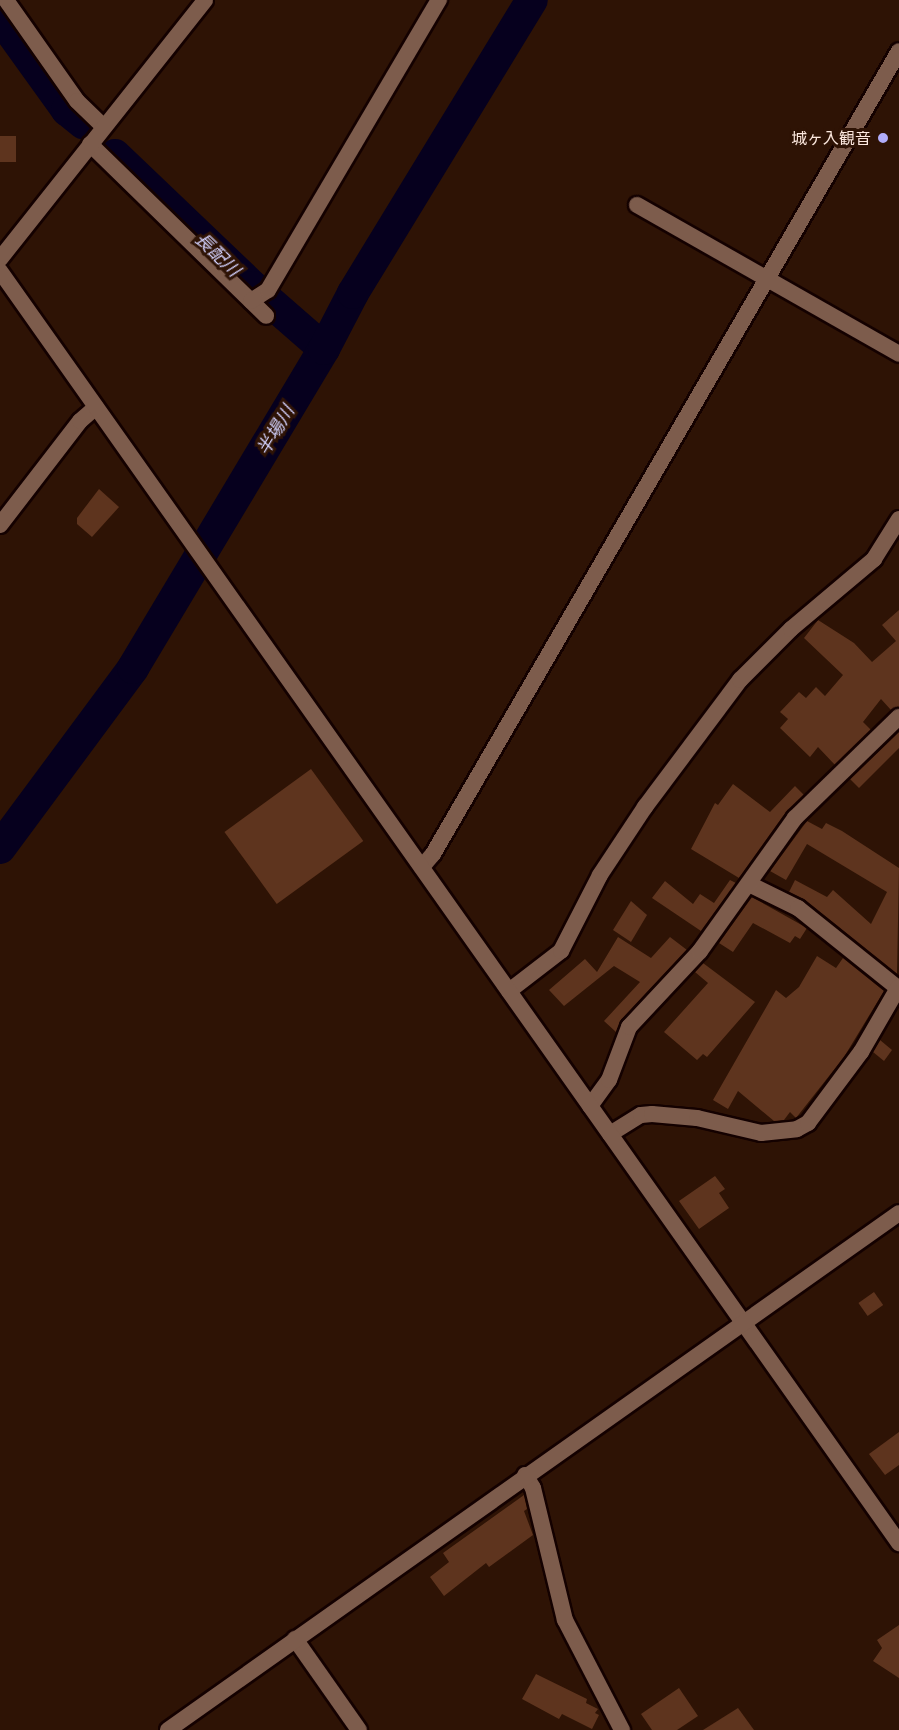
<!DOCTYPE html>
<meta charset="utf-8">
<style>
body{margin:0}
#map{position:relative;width:899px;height:1730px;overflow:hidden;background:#2e1305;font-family:"Noto Sans","Noto Sans JP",sans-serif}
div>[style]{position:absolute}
.river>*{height:32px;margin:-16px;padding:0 16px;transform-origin:16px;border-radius:16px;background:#06001e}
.building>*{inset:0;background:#5e341e;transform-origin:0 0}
.roads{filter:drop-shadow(2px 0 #140100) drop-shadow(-2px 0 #140100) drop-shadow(0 2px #140100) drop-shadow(0 -2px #140100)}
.minor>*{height:16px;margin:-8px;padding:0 8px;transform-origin:8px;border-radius:8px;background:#7d5c4c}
.tertiary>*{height:16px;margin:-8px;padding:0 8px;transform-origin:8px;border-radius:8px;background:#7d5c4c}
.dots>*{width:16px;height:16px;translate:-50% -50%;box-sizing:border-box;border:3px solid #2e1305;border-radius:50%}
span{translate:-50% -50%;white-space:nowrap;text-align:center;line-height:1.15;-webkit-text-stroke:6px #2e1305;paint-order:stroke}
.poi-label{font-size:16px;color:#fce8df}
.right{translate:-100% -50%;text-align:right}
.water-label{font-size:18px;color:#d3d2fe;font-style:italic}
</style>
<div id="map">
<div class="river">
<div style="left:0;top:17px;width:115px;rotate:54.2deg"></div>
<div style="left:67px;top:110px;width:21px;rotate:39deg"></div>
<div style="left:115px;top:155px;width:191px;rotate:43.7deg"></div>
<div style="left:253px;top:287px;width:94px;rotate:41.1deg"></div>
<div style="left:0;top:848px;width:224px;rotate:-53.5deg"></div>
<div style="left:133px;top:668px;width:372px;rotate:-59.1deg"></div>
<div style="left:324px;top:349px;width:63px;rotate:-62.6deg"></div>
<div style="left:353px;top:293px;width:343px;rotate:-58.6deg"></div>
</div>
<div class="building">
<div style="left:0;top:136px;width:16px;height:26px"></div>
<div style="clip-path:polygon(99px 489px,119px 507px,92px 537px,77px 524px,77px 518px)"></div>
<div style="clip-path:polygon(899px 610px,899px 707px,891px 710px,881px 699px,863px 722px,871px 730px,835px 765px,818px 747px,810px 757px,780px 728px,788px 719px,780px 712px,799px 692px,806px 698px,816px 687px,825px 696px,843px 675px,804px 638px,818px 620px,854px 643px,872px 662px,896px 641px,882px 625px)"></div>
<div style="clip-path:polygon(899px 732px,899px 748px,859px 788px,850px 779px)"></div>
<div style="left:311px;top:769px;width:89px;height:107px;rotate:54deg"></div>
<div style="clip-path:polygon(733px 784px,770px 812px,795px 786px,804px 795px,786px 812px,739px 878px,691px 849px,715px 803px,718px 805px)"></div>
<div style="clip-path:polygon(807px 821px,822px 829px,826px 823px,842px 831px,899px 868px,897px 974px,805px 900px,789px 892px,795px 880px,827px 897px,833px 890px,871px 924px,887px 892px,807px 844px,786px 880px,770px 871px)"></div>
<div style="clip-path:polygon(730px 880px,736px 883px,701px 931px,652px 898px,665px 881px,693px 904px,700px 894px,714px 903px)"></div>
<div style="clip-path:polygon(752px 897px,807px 928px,800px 939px,795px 936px,790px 943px,753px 923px,733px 952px,719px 943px)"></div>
<div style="clip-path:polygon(631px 901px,647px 915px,631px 942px,613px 930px)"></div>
<div style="clip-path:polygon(618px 937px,651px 958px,670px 937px,687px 950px,621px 1020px,616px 1032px,604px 1021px,640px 982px,614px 966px,564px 1006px,549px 990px,585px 959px,597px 972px)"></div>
<div style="clip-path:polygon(817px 956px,836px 968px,843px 958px,884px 991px,844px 1057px,796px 1118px,790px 1112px,784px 1120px,774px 1121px,738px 1091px,728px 1109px,713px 1100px,776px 990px,786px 998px,799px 987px)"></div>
<div style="clip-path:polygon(703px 963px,755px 1002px,707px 1057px,703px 1054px,697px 1060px,664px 1032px,708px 983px,695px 972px)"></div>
<div style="clip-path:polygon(880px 1040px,892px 1050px,884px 1061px,873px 1052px)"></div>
<div style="clip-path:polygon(715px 1176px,725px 1189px,719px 1193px,729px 1208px,699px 1229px,679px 1201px)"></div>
<div style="left:874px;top:1292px;width:16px;height:19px;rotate:55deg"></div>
<div style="clip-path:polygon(899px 1432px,899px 1465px,885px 1475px,869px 1454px)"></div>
<div style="clip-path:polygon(524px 1495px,527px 1509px,524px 1511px,533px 1535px,489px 1567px,486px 1563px,444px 1596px,430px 1577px,449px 1562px,443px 1553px)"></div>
<div style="clip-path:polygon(899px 1625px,899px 1678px,873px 1661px,882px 1648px,877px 1640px)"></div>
<div style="clip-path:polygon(536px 1674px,587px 1699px,586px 1703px,598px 1709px,595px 1713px,599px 1715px,592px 1729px,562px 1714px,559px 1719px,522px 1699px)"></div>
<div style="clip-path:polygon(679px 1688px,698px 1716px,677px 1730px,652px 1730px,641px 1714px)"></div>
<div style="clip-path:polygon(738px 1708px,754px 1730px,703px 1730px)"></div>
</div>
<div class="roads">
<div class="minor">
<div style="left:6px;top:0;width:123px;rotate:54.9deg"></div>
<div style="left:77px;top:101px;width:37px;rotate:44deg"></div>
<div style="left:90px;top:144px;width:246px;rotate:44.3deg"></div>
<div style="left:637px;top:205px;width:301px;rotate:29.6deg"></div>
<div style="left:251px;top:301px;width:20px;rotate:-33deg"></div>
<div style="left:268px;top:290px;width:337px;rotate:-59.5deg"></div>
<div style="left:0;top:525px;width:131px;rotate:-52.4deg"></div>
<div style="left:80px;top:421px;width:21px;rotate:-41deg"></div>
<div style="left:422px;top:867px;width:17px;rotate:-50deg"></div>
<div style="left:433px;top:854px;width:928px;rotate:-59.87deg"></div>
<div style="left:749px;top:884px;width:55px;rotate:26.1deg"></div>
<div style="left:798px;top:908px;width:129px;rotate:38.7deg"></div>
<div style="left:509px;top:991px;width:66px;rotate:-37.6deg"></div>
<div style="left:561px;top:951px;width:85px;rotate:-62.8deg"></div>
<div style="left:600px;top:875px;width:82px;rotate:-56.5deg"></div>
<div style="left:645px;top:807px;width:159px;rotate:-53.2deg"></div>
<div style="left:740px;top:680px;width:72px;rotate:-45deg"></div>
<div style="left:791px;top:629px;width:109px;rotate:-40.1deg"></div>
<div style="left:874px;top:559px;width:47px;rotate:-58deg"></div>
<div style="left:590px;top:1106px;width:32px;rotate:-54deg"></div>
<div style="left:609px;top:1080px;width:57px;rotate:-69.3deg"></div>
<div style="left:629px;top:1027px;width:104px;rotate:-46.9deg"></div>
<div style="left:700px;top:951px;width:163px;rotate:-54.5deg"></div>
<div style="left:795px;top:818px;width:145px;rotate:-44.2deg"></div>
<div style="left:610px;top:1134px;width:36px;rotate:-32deg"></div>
<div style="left:641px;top:1115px;width:11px;rotate:-5deg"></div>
<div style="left:652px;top:1114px;width:45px;rotate:5.1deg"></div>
<div style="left:697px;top:1118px;width:66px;rotate:13.2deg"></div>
<div style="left:761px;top:1133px;width:36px;rotate:-6deg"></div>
<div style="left:797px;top:1129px;width:13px;rotate:-29deg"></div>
<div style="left:808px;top:1123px;width:89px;rotate:-53.3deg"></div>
<div style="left:861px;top:1052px;width:74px;rotate:-60deg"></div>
<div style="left:525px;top:1475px;width:15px;rotate:58deg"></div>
<div style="left:533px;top:1488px;width:136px;rotate:76.4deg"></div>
<div style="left:565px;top:1620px;width:124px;rotate:62.6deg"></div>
<div style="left:295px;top:1639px;width:111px;rotate:54.9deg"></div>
</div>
<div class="tertiary">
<div style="left:0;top:259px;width:330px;rotate:-51.6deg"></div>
<div style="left:0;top:271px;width:1558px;rotate:54.75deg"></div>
<div style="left:168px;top:1730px;width:895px;rotate:-35.27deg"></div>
</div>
</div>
<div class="dots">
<div style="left:883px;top:138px;background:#b1adfa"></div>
</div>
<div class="poi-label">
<span class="right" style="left:871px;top:138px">城ヶ入観音</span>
</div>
<div class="water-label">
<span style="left:218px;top:254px;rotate:44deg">長配川</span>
<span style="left:275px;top:430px;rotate:-59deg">半場川</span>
</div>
</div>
